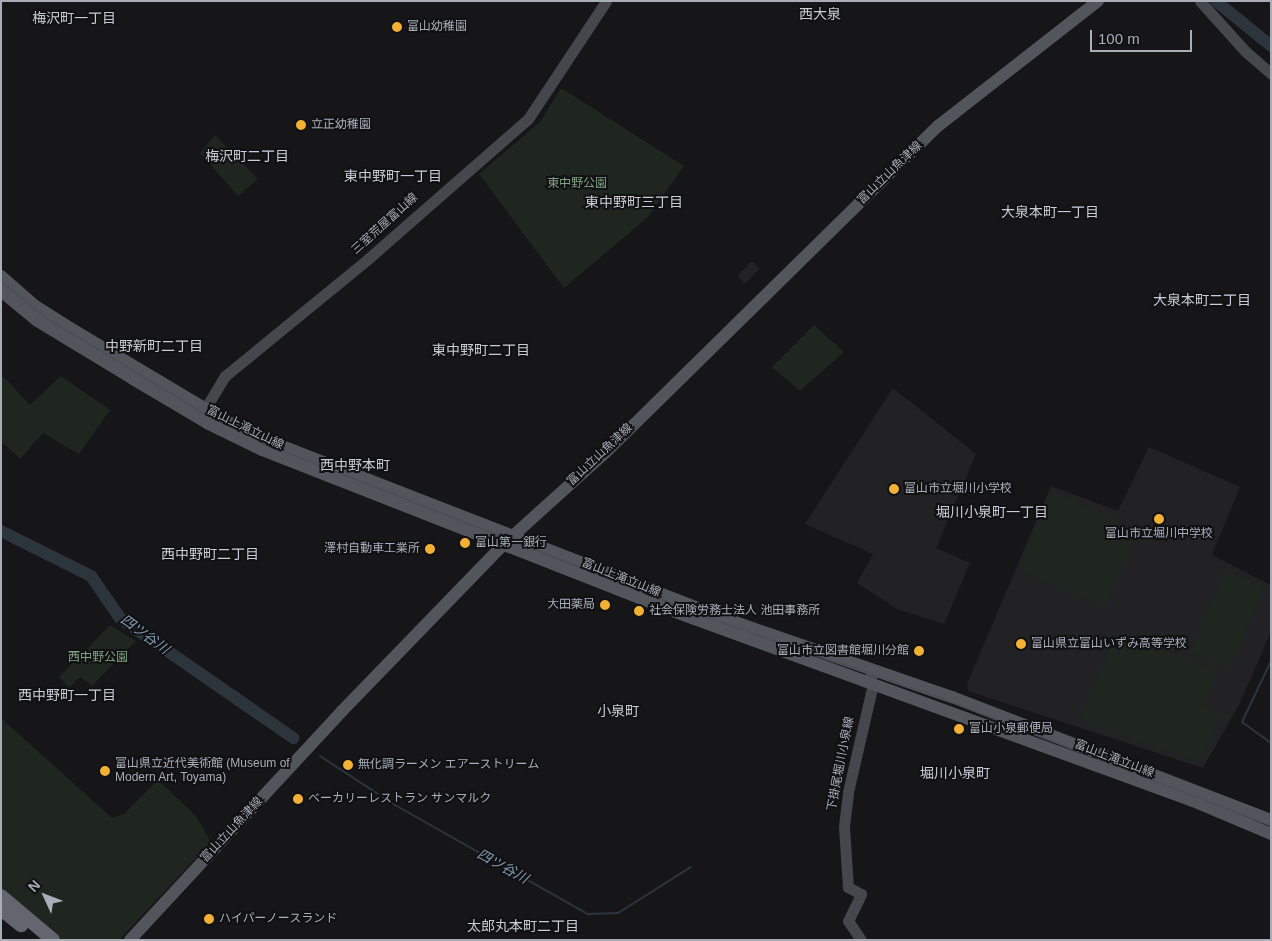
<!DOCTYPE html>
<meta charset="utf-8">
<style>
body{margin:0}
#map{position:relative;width:1272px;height:941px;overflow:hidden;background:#161618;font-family:Arial,"Noto Sans JP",sans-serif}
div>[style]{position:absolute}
.built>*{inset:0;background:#222225;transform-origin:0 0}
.green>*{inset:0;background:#1e261f;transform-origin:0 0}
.stream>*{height:2px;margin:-1px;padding:0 1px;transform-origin:1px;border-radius:1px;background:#2c353c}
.river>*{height:12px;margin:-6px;padding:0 6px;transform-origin:6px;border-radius:6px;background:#2c353c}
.secondary>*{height:11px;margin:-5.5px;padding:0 5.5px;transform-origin:5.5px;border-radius:5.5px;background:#45474d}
.primary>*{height:12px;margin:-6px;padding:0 6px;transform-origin:6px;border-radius:6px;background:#53555c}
.highway>*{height:14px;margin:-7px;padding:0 7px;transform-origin:7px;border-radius:7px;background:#63666e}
.tram>*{height:1px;margin:-0.5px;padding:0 0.5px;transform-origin:0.5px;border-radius:0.5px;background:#4a4c52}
.dots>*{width:14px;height:14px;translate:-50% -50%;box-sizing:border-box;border:2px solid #111113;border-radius:50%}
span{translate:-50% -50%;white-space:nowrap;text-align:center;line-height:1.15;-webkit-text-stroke:4px #111113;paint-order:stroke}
.poi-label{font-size:12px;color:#a8adb8}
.left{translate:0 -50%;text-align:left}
.right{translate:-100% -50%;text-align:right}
.street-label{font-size:12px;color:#a8adb8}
.park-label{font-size:12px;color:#7fa381}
.neighbourhood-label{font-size:14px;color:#c9ccd4}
.water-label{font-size:14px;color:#7f9bb3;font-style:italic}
.frame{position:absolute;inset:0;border:2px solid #a8adb8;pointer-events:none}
.north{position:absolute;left:20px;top:871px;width:50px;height:50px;-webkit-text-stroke:4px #111113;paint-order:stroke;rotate:313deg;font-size:14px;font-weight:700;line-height:20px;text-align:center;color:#a8adb8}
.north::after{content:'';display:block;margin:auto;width:18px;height:22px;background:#a8adb8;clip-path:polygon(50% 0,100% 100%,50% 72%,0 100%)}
.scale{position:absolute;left:1090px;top:30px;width:102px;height:22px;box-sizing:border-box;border:2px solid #a8adb8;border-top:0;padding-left:6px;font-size:15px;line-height:18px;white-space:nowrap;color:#a8adb8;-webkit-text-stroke:4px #111113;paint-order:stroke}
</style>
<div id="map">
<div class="built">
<div style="left:752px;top:261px;width:11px;height:21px;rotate:45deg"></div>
<div style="clip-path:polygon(893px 388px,976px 454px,936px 548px,970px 563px,944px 624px,897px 609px,857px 583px,873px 554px,805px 524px)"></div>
<div style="clip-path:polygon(1149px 447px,1240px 487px,1212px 555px,1271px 585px,1271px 632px,1240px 703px,1203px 768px,968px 691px,967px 684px,1051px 486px,1118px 511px)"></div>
</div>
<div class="green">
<div style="clip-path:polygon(561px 88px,684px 166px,648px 217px,564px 288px,479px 174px,540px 122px)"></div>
<div style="clip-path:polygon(215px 135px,258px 179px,238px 196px,200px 153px)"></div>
<div style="clip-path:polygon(814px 325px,844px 352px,800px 391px,772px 367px)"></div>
<div style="clip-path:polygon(1px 374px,30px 405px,61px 376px,110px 410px,79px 454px,43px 433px,20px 459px,1px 441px)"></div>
<div style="clip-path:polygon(1052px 491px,1113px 517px,1131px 549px,1106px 607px,1023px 573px,1020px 564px)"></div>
<div style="left:1225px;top:570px;width:43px;height:89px;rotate:23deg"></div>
<div style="clip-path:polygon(110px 625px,136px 641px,92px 686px,80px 677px,69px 688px,59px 677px)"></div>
<div style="clip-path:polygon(1117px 631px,1218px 672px,1202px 706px,1222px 714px,1200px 763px,1080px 720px)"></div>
<div style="clip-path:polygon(1px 718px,112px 818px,124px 814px,158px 780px,196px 816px,211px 842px,119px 940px,63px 940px,1px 889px)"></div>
</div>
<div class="stream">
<div style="left:1271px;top:661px;width:68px;rotate:115.4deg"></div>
<div style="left:1242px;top:722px;width:36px;rotate:36deg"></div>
<div style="left:320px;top:756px;width:90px;rotate:33.2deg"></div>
<div style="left:395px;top:805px;width:222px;rotate:29.5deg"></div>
<div style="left:588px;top:914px;width:30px;rotate:-2deg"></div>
<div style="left:618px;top:913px;width:86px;rotate:-32.2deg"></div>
</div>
<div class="river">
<div style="left:1216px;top:1px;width:71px;rotate:39.3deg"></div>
<div style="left:1px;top:531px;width:101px;rotate:26.6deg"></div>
<div style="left:91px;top:576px;width:51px;rotate:55.4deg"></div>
<div style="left:120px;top:618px;width:211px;rotate:34.7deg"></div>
</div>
<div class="secondary">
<div style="left:1200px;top:1px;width:67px;rotate:48deg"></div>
<div style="left:1245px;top:51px;width:35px;rotate:41deg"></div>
<div style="left:205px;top:409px;width:39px;rotate:-59deg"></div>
<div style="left:225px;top:376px;width:186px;rotate:-39.3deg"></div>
<div style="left:369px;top:258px;width:211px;rotate:-41.2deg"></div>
<div style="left:528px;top:119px;width:141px;rotate:-56.5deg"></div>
<div style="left:861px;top:940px;width:23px;rotate:-124deg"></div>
<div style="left:848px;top:921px;width:30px;rotate:-64deg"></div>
<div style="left:861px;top:894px;width:15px;rotate:-152deg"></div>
<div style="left:848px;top:887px;width:61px;rotate:-93.8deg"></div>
<div style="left:844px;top:826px;width:34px;rotate:-83deg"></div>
<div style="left:848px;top:792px;width:107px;rotate:-77deg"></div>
<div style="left:872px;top:688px;width:18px;rotate:-96deg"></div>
</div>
<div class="primary">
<div style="left:1px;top:276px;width:44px;rotate:41.3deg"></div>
<div style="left:34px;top:305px;width:43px;rotate:32.6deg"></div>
<div style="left:70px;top:328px;width:182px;rotate:30.8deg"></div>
<div style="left:226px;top:421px;width:51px;rotate:24.5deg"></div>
<div style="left:272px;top:442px;width:494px;rotate:21.3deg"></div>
<div style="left:732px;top:621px;width:233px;rotate:19.1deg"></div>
<div style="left:952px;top:697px;width:342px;rotate:21.1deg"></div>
<div style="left:1px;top:291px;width:45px;rotate:39.6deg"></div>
<div style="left:36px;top:320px;width:114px;rotate:31.3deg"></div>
<div style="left:133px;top:379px;width:86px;rotate:30.7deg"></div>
<div style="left:207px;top:423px;width:61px;rotate:26.1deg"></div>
<div style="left:262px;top:450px;width:438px;rotate:21.4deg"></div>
<div style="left:670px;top:610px;width:557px;rotate:20.06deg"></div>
<div style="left:1193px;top:801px;width:85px;rotate:22.9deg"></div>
<div style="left:130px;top:940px;width:312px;rotate:-47.2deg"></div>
<div style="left:342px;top:711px;width:235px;rotate:-45.9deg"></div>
<div style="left:506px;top:542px;width:133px;rotate:-42deg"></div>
<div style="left:605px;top:453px;width:467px;rotate:-44.5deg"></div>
<div style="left:938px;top:126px;width:203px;rotate:-38deg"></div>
</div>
<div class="highway">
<div style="left:1px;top:896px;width:68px;rotate:40.2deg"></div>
<div style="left:1px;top:909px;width:26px;rotate:39deg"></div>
</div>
<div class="tram">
<div style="left:1px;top:281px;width:57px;rotate:39.3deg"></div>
<div style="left:45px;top:317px;width:187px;rotate:31.2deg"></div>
<div style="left:205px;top:414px;width:63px;rotate:26.6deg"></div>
<div style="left:261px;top:442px;width:479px;rotate:21.4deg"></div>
<div style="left:707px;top:617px;width:240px;rotate:19deg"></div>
<div style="left:934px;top:695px;width:362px;rotate:21.2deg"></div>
</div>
<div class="dots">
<div style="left:397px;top:27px;background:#f2b134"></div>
<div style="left:301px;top:125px;background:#f2b134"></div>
<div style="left:894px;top:489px;background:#f2b134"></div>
<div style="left:1159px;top:519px;background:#f2b134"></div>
<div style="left:465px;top:543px;background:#f2b134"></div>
<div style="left:430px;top:549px;background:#f2b134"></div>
<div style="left:605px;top:605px;background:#f2b134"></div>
<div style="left:639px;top:611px;background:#f2b134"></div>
<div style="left:1021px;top:644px;background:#f2b134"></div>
<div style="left:919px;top:651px;background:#f2b134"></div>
<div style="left:959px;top:729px;background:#f2b134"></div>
<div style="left:348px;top:765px;background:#f2b134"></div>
<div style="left:105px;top:771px;background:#f2b134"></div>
<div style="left:298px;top:799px;background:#f2b134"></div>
<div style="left:209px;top:919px;background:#f2b134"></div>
</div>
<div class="poi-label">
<span class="left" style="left:407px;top:27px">富山幼稚園</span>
<span class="left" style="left:311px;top:125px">立正幼稚園</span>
<span class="left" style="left:904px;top:489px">富山市立堀川小学校</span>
<span style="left:1159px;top:534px">富山市立堀川中学校</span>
<span class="left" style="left:475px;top:543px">富山第一銀行</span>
<span class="right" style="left:420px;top:549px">澤村自動車工業所</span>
<span class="right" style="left:595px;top:605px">大田薬局</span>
<span class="left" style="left:649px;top:611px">社会保険労務士法人 池田事務所</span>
<span class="left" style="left:1031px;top:644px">富山県立富山いずみ高等学校</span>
<span class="right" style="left:909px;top:651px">富山市立図書館堀川分館</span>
<span class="left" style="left:969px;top:729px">富山小泉郵便局</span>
<span class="left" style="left:115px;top:771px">富山県立近代美術館 (Museum of<br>Modern Art, Toyama)</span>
<span class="left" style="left:358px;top:765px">無化調ラーメン エアーストリーム</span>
<span class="left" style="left:308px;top:799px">ベーカリーレストラン サンマルク</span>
<span class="left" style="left:219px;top:919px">ハイパーノースランド</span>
</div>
<div class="street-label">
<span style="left:890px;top:173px;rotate:-44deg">富山立山魚津線</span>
<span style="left:385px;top:224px;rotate:-42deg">三室荒屋富山線</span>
<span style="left:245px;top:428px;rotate:26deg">富山上滝立山線</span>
<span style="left:600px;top:455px;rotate:-43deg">富山立山魚津線</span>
<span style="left:621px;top:578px;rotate:22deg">富山上滝立山線</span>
<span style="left:1114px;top:759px;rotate:21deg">富山上滝立山線</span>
<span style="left:841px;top:764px;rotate:-79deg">下掛尾堀川小泉線</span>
<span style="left:232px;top:830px;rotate:-47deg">富山立山魚津線</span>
</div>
<div class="park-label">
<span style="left:577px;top:184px">東中野公園</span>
<span style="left:98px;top:658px">西中野公園</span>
</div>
<div class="neighbourhood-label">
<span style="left:820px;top:14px">西大泉</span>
<span style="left:74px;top:18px">梅沢町一丁目</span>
<span style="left:247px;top:156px">梅沢町二丁目</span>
<span style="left:393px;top:176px">東中野町一丁目</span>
<span style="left:634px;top:202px">東中野町三丁目</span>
<span style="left:1050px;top:212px">大泉本町一丁目</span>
<span style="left:1202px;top:300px">大泉本町二丁目</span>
<span style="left:154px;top:346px">中野新町二丁目</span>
<span style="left:481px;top:350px">東中野町二丁目</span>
<span style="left:355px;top:465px">西中野本町</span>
<span style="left:992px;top:512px">堀川小泉町一丁目</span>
<span style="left:210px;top:554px">西中野町二丁目</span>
<span style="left:67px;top:695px">西中野町一丁目</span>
<span style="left:618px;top:711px">小泉町</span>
<span style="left:955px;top:773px">堀川小泉町</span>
<span style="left:523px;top:926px">太郎丸本町二丁目</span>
</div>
<div class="water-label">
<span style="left:145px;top:634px;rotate:36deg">四ツ谷川</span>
<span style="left:503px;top:866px;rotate:29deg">四ツ谷川</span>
</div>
<div class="frame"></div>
<div class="north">N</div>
<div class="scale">100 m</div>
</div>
